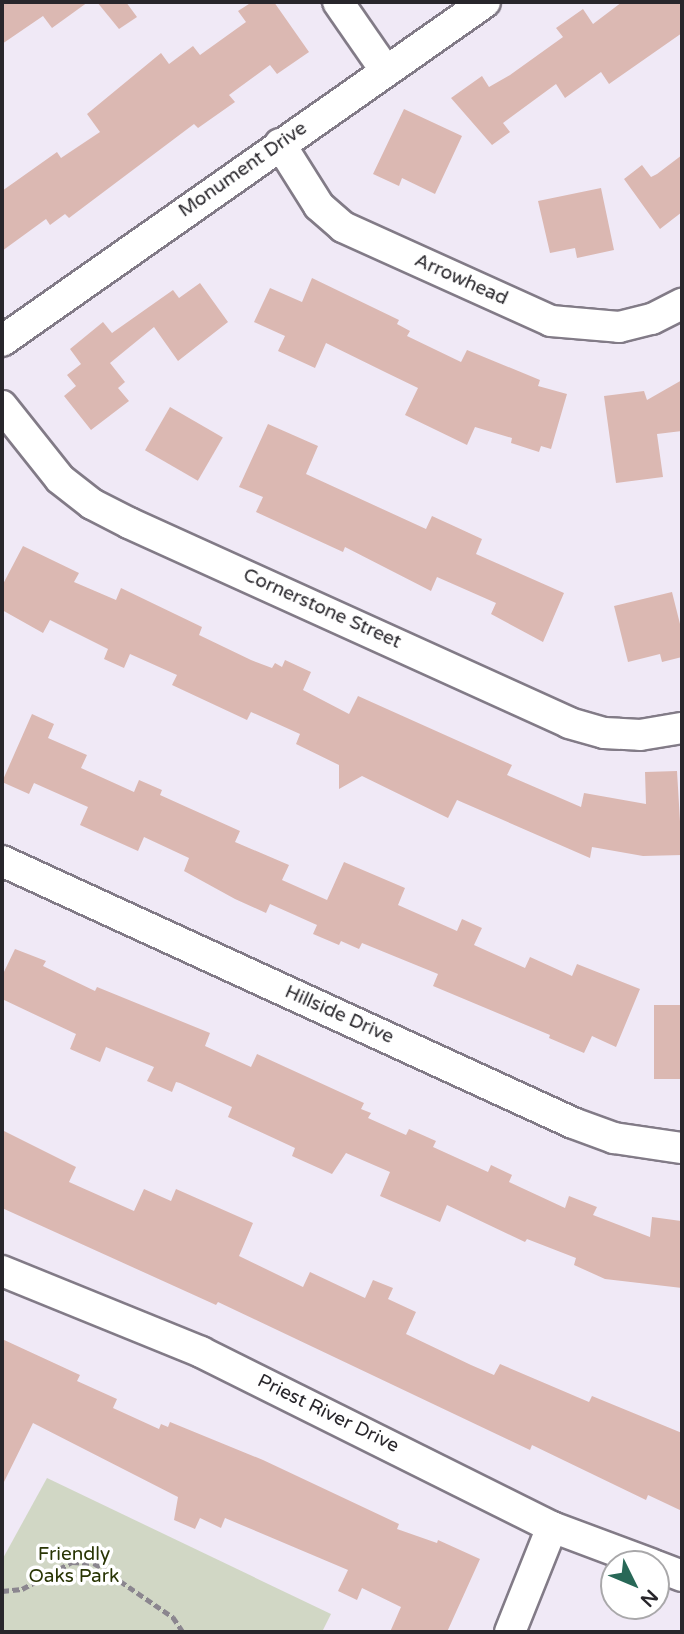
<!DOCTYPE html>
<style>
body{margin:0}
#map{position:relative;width:684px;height:1634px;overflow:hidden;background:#f0e9f6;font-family:"Varela Round",sans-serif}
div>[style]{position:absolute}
.green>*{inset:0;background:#d1d7c5}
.building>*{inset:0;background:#dbb8b2;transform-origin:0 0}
.path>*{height:4.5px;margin-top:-2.25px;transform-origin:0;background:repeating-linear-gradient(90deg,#8b868f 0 7px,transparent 0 10.5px)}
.roads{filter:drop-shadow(2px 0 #827b87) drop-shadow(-2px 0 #827b87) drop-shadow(0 2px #827b87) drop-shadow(0 -2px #827b87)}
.street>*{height:30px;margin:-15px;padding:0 15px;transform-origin:15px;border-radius:15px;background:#fff}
span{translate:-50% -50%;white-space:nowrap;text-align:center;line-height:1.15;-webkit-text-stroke:7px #fff;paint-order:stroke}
.street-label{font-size:19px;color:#28262b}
.park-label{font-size:19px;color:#293504}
.frame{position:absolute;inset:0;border:4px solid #28262b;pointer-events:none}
.north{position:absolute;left:600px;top:1550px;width:70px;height:70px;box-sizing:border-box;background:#fff;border:2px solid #a9a8aa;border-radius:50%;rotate:133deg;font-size:19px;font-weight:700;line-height:28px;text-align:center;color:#28262b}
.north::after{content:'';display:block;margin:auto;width:24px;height:32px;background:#286857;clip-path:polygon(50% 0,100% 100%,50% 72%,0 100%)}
</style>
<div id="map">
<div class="green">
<div style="clip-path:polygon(47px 1478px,331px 1614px,322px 1632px,2px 1632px,2px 1560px)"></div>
</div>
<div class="building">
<div style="clip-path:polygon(2px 2px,88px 2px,52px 28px,43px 16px,2px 44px)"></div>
<div style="clip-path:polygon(97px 2px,126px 2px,137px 17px,119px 29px)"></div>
<div style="clip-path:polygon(252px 2px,274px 2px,309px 52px,277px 74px,270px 65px,229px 95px,235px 102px,198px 128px,194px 124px,69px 218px,65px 214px,50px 225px,46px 219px,2px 251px,2px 191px,57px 152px,61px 158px,100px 132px,87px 114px,161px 53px,169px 64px,193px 46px,200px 55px,246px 22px,238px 11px)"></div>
<div style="clip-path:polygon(622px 2px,682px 2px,682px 33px,609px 84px,601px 72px,565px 98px,556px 84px,503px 123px,510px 132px,492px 145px,451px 98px,482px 76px,489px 87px,510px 75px,563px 37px,556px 28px,583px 9px,593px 24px)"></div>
<div style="clip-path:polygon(404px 109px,462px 136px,435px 194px,402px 178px,399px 186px,373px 174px)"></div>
<div style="clip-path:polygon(682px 155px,682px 212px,660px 229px,624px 179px,642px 165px,651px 177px,657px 174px)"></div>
<div style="clip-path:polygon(601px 188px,614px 250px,577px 258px,575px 248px,550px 253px,538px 201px)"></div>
<div style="clip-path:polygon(312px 278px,399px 320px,397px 324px,410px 331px,407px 336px,461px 362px,467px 350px,540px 380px,538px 386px,567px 394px,551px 449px,541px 446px,539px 452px,511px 443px,512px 438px,475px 427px,467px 445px,405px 415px,418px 388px,387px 373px,326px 343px,315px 368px,278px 351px,285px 336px,254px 322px,270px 288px,302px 302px)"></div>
<div style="clip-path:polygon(200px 283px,228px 322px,178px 361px,154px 327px,110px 363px,125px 382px,118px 388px,129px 401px,91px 430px,64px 396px,76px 386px,67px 375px,81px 364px,70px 349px,103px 322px,112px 333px,173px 290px,179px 298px)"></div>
<div style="clip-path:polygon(682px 380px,682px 431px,657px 434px,663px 477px,616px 483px,604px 396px,644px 391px,647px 400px)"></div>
<div style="left:170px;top:407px;width:61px;height:50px;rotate:30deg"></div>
<div style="clip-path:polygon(268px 424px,318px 446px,306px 474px,426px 529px,432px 516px,456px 527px,482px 539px,476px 554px,564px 593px,543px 642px,491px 614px,496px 603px,437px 577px,431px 591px,345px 547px,343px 552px,256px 512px,263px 497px,239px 487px)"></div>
<div style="clip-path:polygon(23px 546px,79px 573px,74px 582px,116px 600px,121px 588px,202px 627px,199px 635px,251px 660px,272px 668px,275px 663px,282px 667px,285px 660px,311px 672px,303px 690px,349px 714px,358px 696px,512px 765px,507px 775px,581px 807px,584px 793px,646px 804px,645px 772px,677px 771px,682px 855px,643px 856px,592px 847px,590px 858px,457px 800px,448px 818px,362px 776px,339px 789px,339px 765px,296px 744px,300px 734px,251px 712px,247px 720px,172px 685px,177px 675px,130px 654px,124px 668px,104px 659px,108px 649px,50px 620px,43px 633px,2px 610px,2px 586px)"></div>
<div style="clip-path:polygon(672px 592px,682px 632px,682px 657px,662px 662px,660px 654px,628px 662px,614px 606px)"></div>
<div style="clip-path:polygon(32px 714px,54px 724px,48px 738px,87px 755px,81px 768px,134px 792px,139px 780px,162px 790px,160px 795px,240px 831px,235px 842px,289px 865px,282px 880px,327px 900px,344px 862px,405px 888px,398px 905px,457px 931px,462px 919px,482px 928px,474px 945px,525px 968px,530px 957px,572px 976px,577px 964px,640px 989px,616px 1047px,592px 1036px,584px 1053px,549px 1038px,550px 1035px,433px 986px,438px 974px,362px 943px,359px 949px,341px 941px,339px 945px,313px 934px,317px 925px,270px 904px,266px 913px,235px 899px,184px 871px,189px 858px,144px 837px,138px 851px,80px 825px,88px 807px,34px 783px,29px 794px,2px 782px)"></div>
<div style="clip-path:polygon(15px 949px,46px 961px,43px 966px,95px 991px,97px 987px,210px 1033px,205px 1046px,251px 1067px,257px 1054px,364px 1103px,361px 1109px,371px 1113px,368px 1118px,406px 1135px,409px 1129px,436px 1141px,433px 1147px,488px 1172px,491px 1165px,512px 1175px,509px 1182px,565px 1208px,569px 1196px,597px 1207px,593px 1215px,650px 1237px,652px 1217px,681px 1221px,682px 1288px,605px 1279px,574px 1265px,576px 1258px,527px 1239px,525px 1242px,447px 1205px,440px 1222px,380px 1196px,390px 1172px,346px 1153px,332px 1174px,292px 1156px,295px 1148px,228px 1117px,232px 1107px,180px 1083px,176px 1082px,172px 1092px,147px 1081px,154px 1067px,106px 1047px,100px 1062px,70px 1049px,76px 1034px,2px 999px,2px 976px)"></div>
<div style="left:654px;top:1005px;width:28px;height:74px"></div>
<div style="clip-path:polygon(2px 1130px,76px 1167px,69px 1182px,134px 1211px,144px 1189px,171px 1201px,176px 1189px,253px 1223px,239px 1256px,303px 1287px,310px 1272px,365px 1298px,373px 1280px,393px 1288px,388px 1299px,416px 1312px,406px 1334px,471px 1365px,494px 1375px,500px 1364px,589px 1402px,592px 1396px,682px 1433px,682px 1511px,648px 1495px,646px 1500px,532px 1445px,530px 1450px,218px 1302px,216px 1305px,2px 1208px)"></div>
<div style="clip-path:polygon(2px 1339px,80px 1375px,77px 1381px,117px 1399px,113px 1408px,159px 1429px,161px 1424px,168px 1427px,170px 1422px,263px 1460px,399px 1524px,397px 1529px,437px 1543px,438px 1540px,480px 1559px,447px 1632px,390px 1632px,401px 1607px,362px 1588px,357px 1600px,338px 1591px,348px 1570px,225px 1518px,221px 1528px,200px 1518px,195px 1529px,174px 1520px,178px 1497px,33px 1423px,2px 1486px)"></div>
</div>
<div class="path">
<div style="left:2px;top:1591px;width:20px;rotate:-6deg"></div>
<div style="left:22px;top:1589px;width:57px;rotate:-28.4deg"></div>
<div style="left:72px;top:1562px;width:22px;rotate:3deg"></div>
<div style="left:94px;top:1563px;width:96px;rotate:34.4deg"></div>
<div style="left:173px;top:1617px;width:18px;rotate:56deg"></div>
</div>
<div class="roads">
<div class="street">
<div style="left:338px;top:2px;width:83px;rotate:55.3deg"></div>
<div style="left:280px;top:144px;width:73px;rotate:57.8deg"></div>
<div style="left:319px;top:206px;width:32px;rotate:41deg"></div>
<div style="left:343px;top:227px;width:228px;rotate:24.3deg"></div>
<div style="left:551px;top:321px;width:68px;rotate:5deg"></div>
<div style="left:619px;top:327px;width:34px;rotate:-14deg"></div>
<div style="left:652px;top:319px;width:34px;rotate:-27deg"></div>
<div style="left:2px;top:341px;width:590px;rotate:-35.06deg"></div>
<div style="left:2px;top:406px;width:93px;rotate:51.5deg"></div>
<div style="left:60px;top:479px;width:41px;rotate:38deg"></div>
<div style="left:92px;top:504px;width:42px;rotate:27.2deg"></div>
<div style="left:129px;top:523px;width:483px;rotate:24.4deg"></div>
<div style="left:569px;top:723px;width:36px;rotate:16deg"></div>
<div style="left:604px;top:733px;width:36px;rotate:3deg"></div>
<div style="left:640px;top:735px;width:43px;rotate:-9.5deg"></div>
<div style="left:2px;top:861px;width:628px;rotate:24.65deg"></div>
<div style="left:573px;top:1123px;width:44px;rotate:20.1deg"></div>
<div style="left:614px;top:1138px;width:69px;rotate:8.4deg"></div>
<div style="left:2px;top:1271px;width:215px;rotate:22.1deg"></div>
<div style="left:201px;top:1352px;width:392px;rotate:26.5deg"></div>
<div style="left:552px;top:1527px;width:106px;rotate:20.5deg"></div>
<div style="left:656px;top:1566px;width:28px;rotate:21deg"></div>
<div style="left:510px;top:1632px;width:113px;rotate:-68.2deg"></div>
</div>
</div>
<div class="street-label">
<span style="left:243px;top:170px;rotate:-35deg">Monument Drive</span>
<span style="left:461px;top:280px;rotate:24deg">Arrowhead</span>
<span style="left:322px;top:609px;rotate:24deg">Cornerstone Street</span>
<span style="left:339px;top:1015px;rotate:24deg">Hillside Drive</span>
<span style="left:328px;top:1414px;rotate:26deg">Priest River Drive</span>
</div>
<div class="park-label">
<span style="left:74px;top:1566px">Friendly<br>Oaks Park</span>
</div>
<div class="frame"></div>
<div class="north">N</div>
</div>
